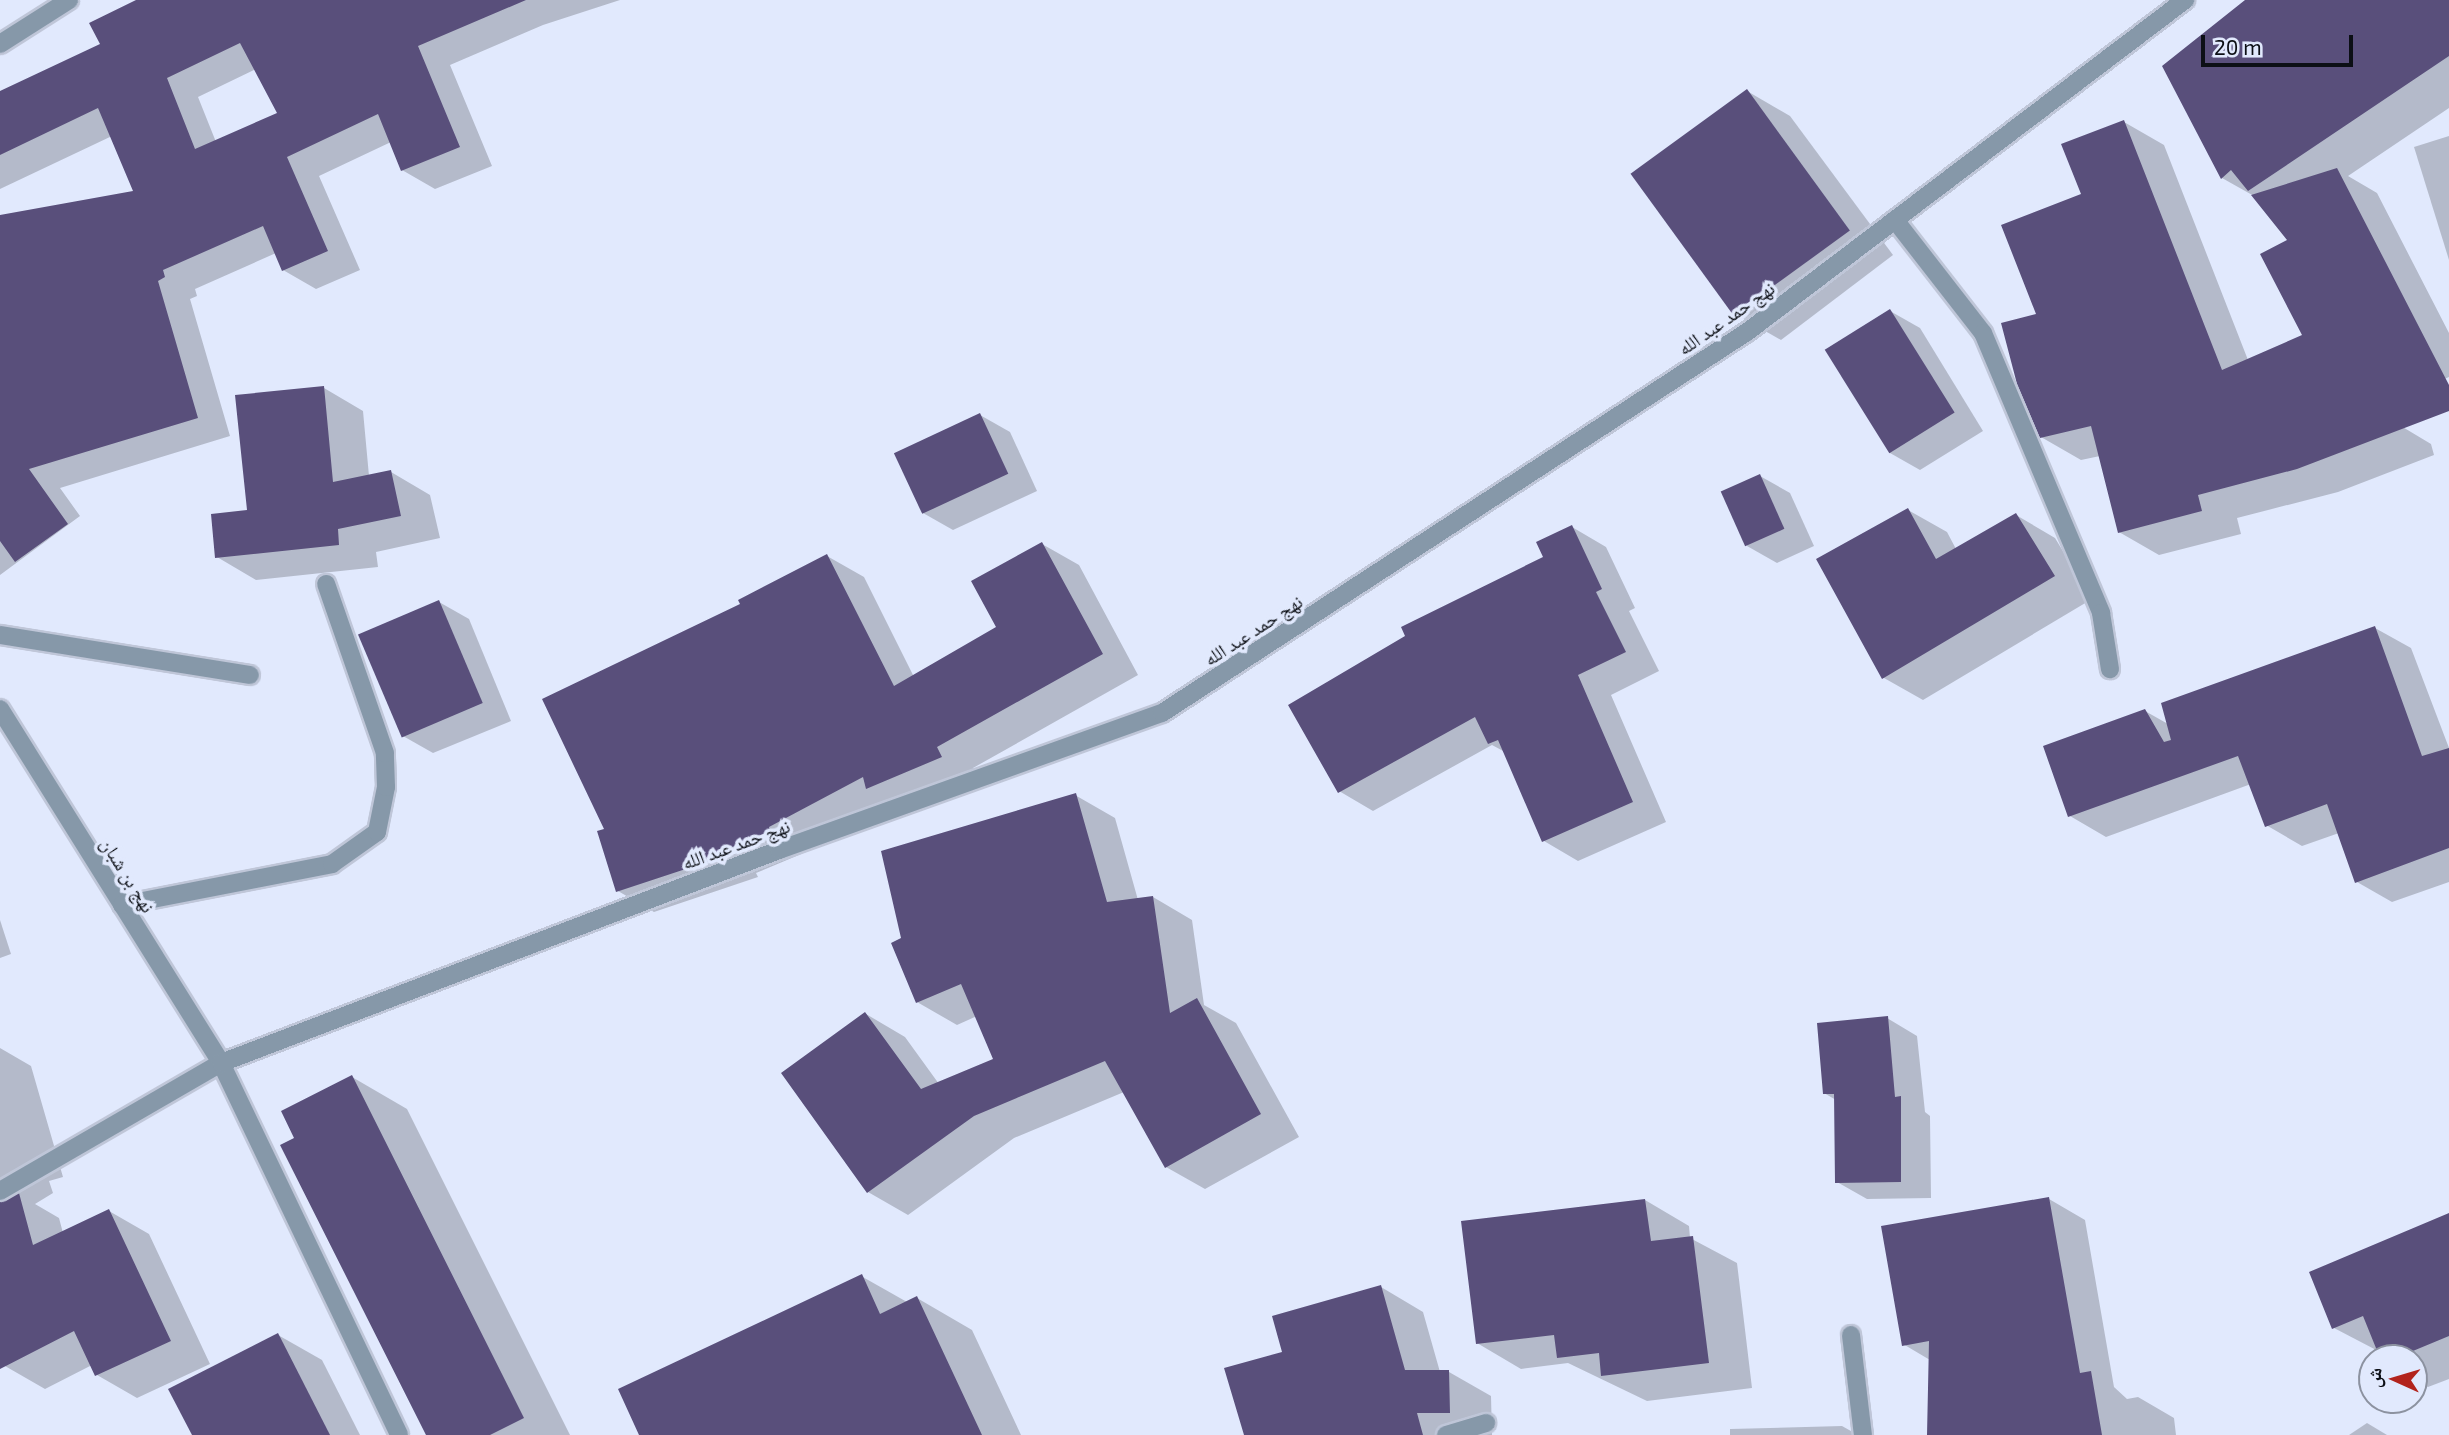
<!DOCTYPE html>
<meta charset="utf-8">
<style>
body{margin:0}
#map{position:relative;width:2449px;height:1435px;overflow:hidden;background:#e1e9fd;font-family:"Exo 2","Noto Naskh Arabic",sans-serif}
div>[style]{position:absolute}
.shadow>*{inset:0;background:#0003}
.building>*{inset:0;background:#594f7b;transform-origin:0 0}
.roads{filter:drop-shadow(2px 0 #bfc6d8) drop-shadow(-2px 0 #bfc6d8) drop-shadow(0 2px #bfc6d8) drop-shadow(0 -2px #bfc6d8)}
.minor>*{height:18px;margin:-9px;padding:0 9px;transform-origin:9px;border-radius:9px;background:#8698a9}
span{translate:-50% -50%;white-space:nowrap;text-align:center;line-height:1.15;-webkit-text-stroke:7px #e1e9fd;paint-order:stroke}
.street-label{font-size:19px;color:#0c0f15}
.north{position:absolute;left:2358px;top:1344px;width:70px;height:70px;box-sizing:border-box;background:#e1e9fd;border:2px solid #8c92a0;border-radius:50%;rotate:274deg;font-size:19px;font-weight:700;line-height:28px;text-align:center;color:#0c0f15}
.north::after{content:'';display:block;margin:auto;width:24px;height:32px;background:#b2231c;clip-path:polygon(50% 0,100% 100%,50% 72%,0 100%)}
.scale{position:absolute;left:2201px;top:35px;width:152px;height:32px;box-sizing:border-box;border:4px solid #0c0f15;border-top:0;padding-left:9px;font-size:21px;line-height:24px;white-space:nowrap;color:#0c0f15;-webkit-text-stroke:5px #e1e9fd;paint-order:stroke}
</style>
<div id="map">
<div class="shadow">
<div style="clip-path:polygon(evenodd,140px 0,620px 0,543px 25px,450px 65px,492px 166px,435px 189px,402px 170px,391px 142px,319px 176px,360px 270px,316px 289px,283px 270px,276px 253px,195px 289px,197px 296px,190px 299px,230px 436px,60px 488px,80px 516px,0 575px,0 216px,136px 192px,112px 136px,0 189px,0 93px,102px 45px,140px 0,256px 69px,279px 114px,216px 142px,198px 97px,256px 69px)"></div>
<div style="clip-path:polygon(2248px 0,2449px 0,2449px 108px,2348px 176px,2377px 193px,2449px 333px,2449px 377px,2338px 425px,2391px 420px,2431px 444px,2434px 455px,2338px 492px,2237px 518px,2241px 534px,2159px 555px,2119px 532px,2100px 456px,2081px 460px,2041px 437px,2083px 195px,2124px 122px,2164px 145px,2248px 360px,2305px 336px,2289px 241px,2254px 196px,2222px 178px)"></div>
<div style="clip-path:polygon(1747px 91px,1790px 116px,1893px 255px,1781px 340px,1737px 315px)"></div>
<div style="clip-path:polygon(2449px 136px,2449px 260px,2414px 147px)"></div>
<div style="clip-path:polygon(1890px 311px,1920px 328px,1983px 431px,1920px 470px,1890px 453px)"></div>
<div style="clip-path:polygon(324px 388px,363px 411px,369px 476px,391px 472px,430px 495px,440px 538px,376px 552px,378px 567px,256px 580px,217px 557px)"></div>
<div style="clip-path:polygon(980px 415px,1010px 432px,1037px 491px,953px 530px,923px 513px)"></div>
<div style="clip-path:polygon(1760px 476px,1790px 493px,1814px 546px,1777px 563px,1747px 546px)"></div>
<div style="clip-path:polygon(1908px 510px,1947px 532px,1956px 549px,2016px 515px,2055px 538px,2092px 599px,1923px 700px,1884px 678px)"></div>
<div style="clip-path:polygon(1572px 527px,1606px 547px,1635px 608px,1629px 611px,1659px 671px,1611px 695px,1666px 822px,1578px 861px,1544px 841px,1505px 752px,1492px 745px,1373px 811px,1339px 791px)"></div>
<div style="clip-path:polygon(1042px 544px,1079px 565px,1138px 675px,973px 768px,977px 778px,804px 848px,806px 852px,756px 873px,758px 877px,654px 912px,618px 891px,607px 830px,742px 605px,827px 556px,864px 577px,914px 677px,999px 628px)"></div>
<div style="clip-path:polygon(439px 602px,469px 619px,511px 721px,433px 753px,403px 736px)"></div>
<div style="clip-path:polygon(2375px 628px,2411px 648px,2449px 748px,2449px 882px,2392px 902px,2357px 882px,2339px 833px,2302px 846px,2266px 825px,2251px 784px,2106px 837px,2070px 816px,2145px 711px,2168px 724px)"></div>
<div style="clip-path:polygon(1075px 795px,1115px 818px,1138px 900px,1153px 897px,1192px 920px,1204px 1005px,1236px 1023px,1299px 1137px,1205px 1189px,1166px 1167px,1124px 1092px,1014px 1138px,908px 1215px,868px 1192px,783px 1073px,866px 1014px,905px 1037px,939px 1084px,995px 1060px,977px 1016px,957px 1025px,917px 1002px,903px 939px)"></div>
<div style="clip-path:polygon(0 920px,11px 954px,0 958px)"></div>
<div style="clip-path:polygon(1887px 1018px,1917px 1036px,1925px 1112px,1930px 1116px,1931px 1198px,1867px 1199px,1837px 1182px,1836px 1100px,1824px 1093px)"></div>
<div style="clip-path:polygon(0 1048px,31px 1066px,63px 1177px,49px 1181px,53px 1193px,35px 1204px,59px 1218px,63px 1233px,109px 1211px,149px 1234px,210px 1364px,137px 1398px,97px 1375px,92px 1365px,45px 1389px,5px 1366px,0 1356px)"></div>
<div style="clip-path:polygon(352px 1077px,407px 1109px,570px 1435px,428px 1435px,297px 1139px)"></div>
<div style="clip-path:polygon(2049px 1199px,2085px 1220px,2114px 1387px,2127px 1399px,2138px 1397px,2174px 1418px,2176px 1435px,1929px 1435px,1930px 1360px,1903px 1344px)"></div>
<div style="clip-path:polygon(1645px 1200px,1689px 1226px,1690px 1238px,1737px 1263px,1752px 1388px,1647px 1401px,1568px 1363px,1521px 1369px,1477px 1343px)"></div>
<div style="clip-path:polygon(2449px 1221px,2449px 1379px,2428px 1387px,2414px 1380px,2414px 1358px,2382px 1358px,2380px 1352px,2334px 1328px)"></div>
<div style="clip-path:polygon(861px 1276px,907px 1302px,917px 1298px,972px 1330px,1021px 1435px,641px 1435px)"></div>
<div style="clip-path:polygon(1381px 1287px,1423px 1312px,1440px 1372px,1449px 1372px,1491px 1396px,1492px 1435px,1245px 1435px,1284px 1353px)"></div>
<div style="clip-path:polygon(278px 1335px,322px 1360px,360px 1435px,194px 1435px)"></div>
<div style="clip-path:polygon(2367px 1423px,2387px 1435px,2349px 1435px)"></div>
<div style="clip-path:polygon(1842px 1426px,1858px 1435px,1730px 1435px,1730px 1429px)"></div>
</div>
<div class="building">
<div style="clip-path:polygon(evenodd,136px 0,526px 0,418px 46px,460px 147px,401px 171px,378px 114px,287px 157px,328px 251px,282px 271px,263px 226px,163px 270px,165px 277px,158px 281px,198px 418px,29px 469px,68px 524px,15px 562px,0 541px,0 215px,133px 191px,98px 108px,0 155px,0 91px,100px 44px,89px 23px,136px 0,240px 43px,277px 113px,195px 149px,167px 78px,240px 43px)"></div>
<div style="clip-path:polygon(2245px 0,2449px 0,2449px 56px,2248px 191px,2231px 170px,2221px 179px,2162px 66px)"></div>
<div style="left:1747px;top:89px;width:175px;height:144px;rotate:54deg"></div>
<div style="clip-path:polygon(2124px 120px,2222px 370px,2302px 335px,2260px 254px,2287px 240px,2251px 195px,2337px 168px,2449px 385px,2449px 411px,2297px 469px,2198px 495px,2202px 511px,2118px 533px,2091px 426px,2040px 438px,2017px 384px,2001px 323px,2036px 314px,2001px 225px,2081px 194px,2061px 144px)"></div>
<div style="left:1890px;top:309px;width:122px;height:77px;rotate:58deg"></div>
<div style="clip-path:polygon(324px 386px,333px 482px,391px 470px,401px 516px,338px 529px,339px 545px,215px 558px,211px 514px,247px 510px,235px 395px)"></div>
<div style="left:980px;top:413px;width:67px;height:95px;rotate:65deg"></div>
<div style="left:1760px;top:474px;width:60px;height:43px;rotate:66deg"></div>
<div style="clip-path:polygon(1908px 508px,1936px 559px,2016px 513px,2055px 576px,1882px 679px,1816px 559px)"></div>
<div style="clip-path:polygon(1572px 525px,1602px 589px,1596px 592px,1626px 652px,1578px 675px,1633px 802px,1542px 842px,1498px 740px,1488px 744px,1475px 717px,1338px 793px,1288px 705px,1405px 636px,1401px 627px,1543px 557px,1536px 542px)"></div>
<div style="clip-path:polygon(1042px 542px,1103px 654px,937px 747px,942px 757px,866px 789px,863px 777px,769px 827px,770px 831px,721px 852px,722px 857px,616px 892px,597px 831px,604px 829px,542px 699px,740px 604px,738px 600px,827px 554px,894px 686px,996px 627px,971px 581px)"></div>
<div style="left:439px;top:600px;width:112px;height:88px;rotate:67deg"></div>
<div style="clip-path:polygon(2375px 626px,2422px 756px,2449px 748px,2449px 848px,2355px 883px,2327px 804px,2265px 827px,2238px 756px,2068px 817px,2043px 746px,2145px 709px,2164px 742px,2171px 740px,2161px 703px)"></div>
<div style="clip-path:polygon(1076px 793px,1107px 902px,1153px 896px,1170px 1013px,1197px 998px,1261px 1114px,1165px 1168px,1105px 1061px,974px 1116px,867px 1193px,781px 1073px,865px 1012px,921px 1089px,993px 1059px,961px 984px,916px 1003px,891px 943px,901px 938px,881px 851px)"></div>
<div style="clip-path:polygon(1888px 1016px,1895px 1097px,1901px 1096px,1901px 1182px,1835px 1183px,1834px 1094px,1823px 1094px,1817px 1023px)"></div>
<div style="clip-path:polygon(352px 1075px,524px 1418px,490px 1435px,426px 1435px,280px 1145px,294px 1138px,281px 1111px)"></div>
<div style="clip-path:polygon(19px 1193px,33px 1245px,109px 1209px,171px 1341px,95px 1376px,74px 1331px,0 1369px,0 1202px)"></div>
<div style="clip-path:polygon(2049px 1197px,2080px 1373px,2091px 1371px,2102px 1435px,1927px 1435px,1929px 1341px,1902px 1346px,1881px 1226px)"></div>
<div style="clip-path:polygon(1645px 1199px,1651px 1241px,1693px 1236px,1709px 1363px,1601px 1376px,1599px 1353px,1557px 1358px,1554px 1335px,1476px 1344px,1461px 1221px)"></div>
<div style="clip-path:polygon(2449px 1213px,2449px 1336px,2396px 1358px,2380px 1358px,2363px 1316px,2332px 1329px,2309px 1272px)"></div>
<div style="clip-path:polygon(862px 1274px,880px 1314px,917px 1296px,982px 1435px,639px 1435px,618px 1389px)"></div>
<div style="clip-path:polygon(1381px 1285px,1405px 1370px,1449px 1370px,1450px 1413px,1417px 1413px,1423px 1435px,1244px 1435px,1224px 1368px,1282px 1352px,1272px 1316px)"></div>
<div style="clip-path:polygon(278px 1333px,330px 1435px,192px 1435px,168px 1389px)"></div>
</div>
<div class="roads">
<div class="minor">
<div style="left:0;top:44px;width:82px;rotate:-32.5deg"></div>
<div style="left:1895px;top:220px;width:143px;rotate:52.1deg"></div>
<div style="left:1983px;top:333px;width:304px;rotate:67.1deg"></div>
<div style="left:2101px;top:613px;width:57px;rotate:80.9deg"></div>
<div style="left:0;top:635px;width:253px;rotate:9.1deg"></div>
<div style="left:0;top:709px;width:417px;rotate:58deg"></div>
<div style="left:221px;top:1063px;width:412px;rotate:64.4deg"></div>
<div style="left:122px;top:905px;width:214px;rotate:-11deg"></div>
<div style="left:332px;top:864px;width:55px;rotate:-35.4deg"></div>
<div style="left:377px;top:832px;width:46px;rotate:-78.7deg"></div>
<div style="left:386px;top:787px;width:34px;rotate:-92deg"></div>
<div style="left:385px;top:753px;width:179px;rotate:-109.2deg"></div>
<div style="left:0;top:1191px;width:255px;rotate:-30.1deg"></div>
<div style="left:221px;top:1063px;width:597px;rotate:-20.89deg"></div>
<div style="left:779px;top:850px;width:407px;rotate:-19.7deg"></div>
<div style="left:1162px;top:713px;width:698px;rotate:-33.08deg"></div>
<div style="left:1747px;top:332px;width:550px;rotate:-37.16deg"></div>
<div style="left:1851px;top:1335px;width:101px;rotate:83.2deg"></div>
<div style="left:1446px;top:1435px;width:42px;rotate:-16.7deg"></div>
</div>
</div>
<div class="street-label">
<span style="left:1726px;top:318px;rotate:-35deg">نهج حمد عبد الله</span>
<span style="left:1253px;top:630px;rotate:-33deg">نهج حمد عبد الله</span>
<span style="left:736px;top:844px;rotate:-20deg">نهج حمد عبد الله</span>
<span style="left:128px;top:875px;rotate:58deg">نهج بن شبان</span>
</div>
<div class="north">ش</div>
<div class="scale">20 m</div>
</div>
